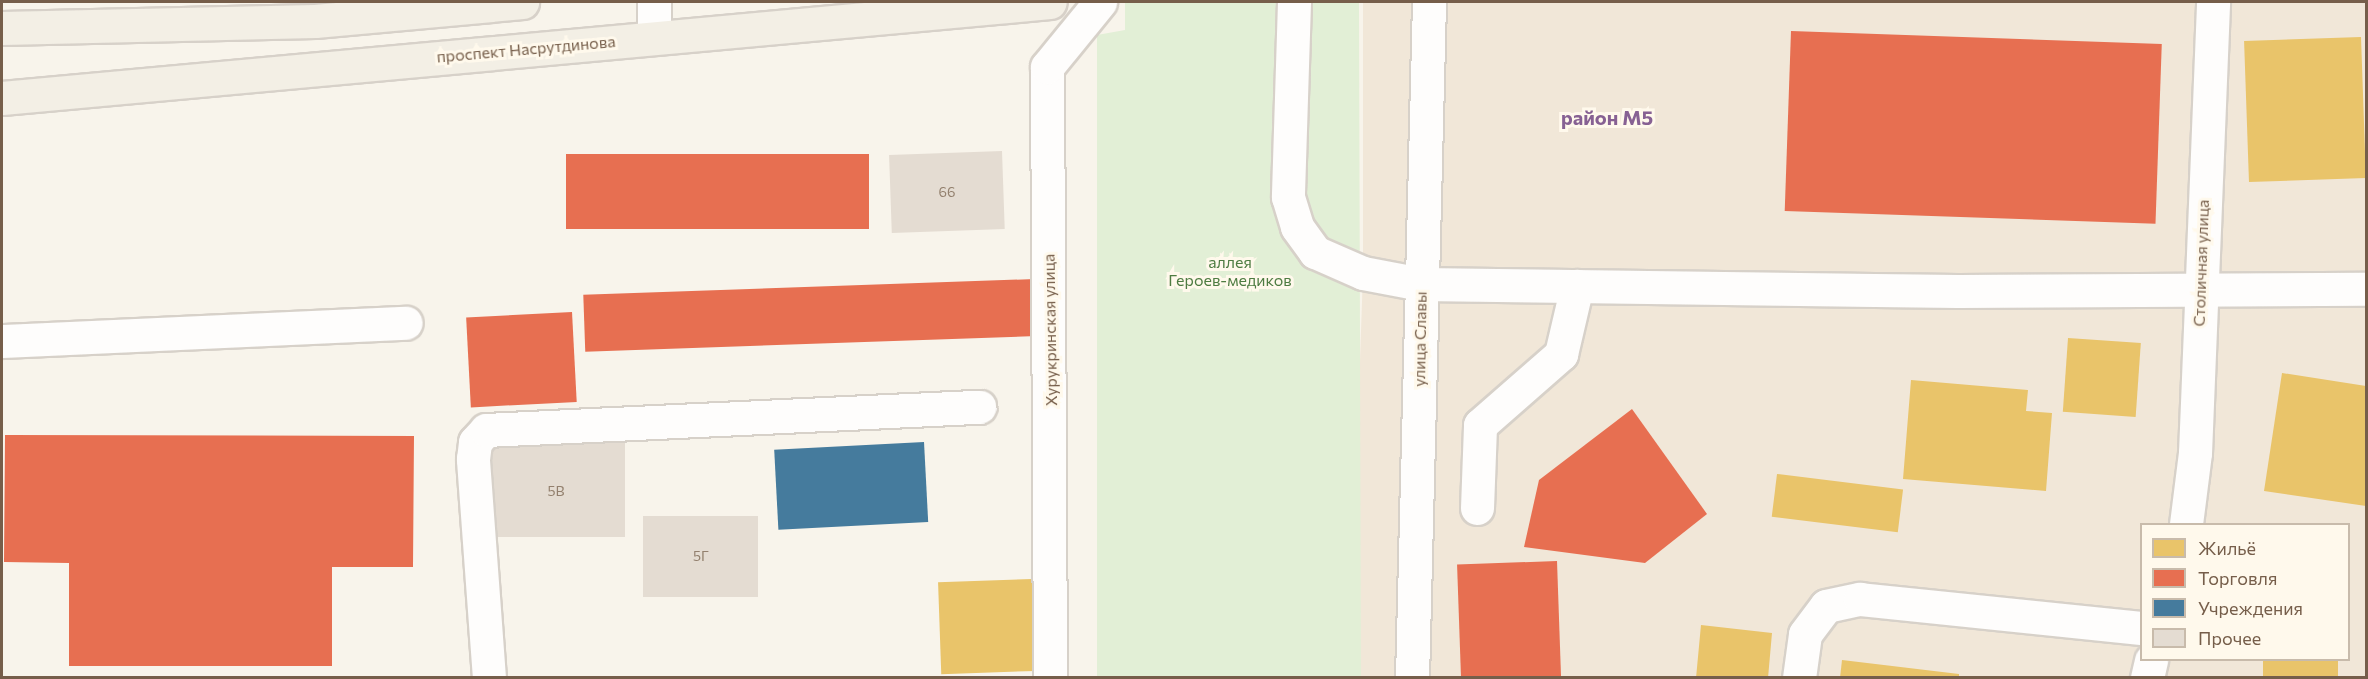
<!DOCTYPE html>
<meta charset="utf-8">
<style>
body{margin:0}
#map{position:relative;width:2368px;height:679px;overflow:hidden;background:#f8f4eb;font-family:Commissioner,sans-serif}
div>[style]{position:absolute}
.residential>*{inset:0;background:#f1e7d8}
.green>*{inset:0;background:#e2efd6}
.homes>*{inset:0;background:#e9c46a;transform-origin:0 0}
.shops>*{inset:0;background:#e76f51;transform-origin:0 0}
.public>*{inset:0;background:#457b9d;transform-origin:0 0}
.building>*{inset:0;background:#e4dcd2;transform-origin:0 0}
.roads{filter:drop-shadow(2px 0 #d7d1c9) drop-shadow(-2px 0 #d7d1c9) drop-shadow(0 2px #d7d1c9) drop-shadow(0 -2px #d7d1c9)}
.minor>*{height:33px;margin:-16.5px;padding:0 16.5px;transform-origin:16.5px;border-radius:16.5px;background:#fefdfc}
.major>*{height:33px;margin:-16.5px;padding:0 16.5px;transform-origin:16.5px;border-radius:16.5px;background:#f3efe5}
span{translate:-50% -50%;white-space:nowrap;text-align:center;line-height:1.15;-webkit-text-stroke:6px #fff9ec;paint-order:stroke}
.number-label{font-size:14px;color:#93806e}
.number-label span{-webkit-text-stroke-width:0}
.street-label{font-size:16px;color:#765e4a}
.park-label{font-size:16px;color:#4e7c42}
.quarter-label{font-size:20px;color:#876193;font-weight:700}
.frame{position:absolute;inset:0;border:3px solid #765e4a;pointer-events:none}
.legend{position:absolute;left:2140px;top:523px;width:210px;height:138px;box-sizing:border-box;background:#fff9ec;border:2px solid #c8bbab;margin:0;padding:8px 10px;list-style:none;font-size:18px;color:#765e4a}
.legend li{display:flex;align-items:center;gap:12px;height:30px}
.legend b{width:30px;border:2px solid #c8bbab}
</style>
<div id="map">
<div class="residential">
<div style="clip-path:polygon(evenodd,1363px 2px,2366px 2px,2366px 677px,1349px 678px,1363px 273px,1363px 2px,2142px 524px,2348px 524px,2348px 660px,2142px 660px,2142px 524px)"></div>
</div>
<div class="green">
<div style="clip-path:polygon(1125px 2px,1359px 2px,1361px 677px,1097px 678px,1097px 35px,1125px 30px)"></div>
</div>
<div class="homes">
<div style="left:2361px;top:37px;width:141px;height:117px;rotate:88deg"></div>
<div style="left:2068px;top:338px;width:73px;height:74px;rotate:4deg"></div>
<div style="clip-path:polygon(2282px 373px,2366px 386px,2366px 506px,2264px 491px)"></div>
<div style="clip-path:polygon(1911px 380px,2028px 390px,2026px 411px,2052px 413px,2046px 491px,1903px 479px)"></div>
<div style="left:1777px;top:474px;width:127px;height:43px;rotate:7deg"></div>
<div style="left:1032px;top:579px;width:92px;height:94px;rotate:88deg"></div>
<div style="clip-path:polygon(1701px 625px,1772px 633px,1768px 678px,1696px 678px)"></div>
<div style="clip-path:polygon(1842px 660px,1959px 674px,1959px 678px,1840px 678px)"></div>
<div style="left:2263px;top:660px;width:75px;height:18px"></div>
</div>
<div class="shops">
<div style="left:1791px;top:31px;width:371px;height:180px;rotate:2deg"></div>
<div style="left:869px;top:154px;width:75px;height:303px;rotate:90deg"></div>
<div style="left:1035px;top:279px;width:57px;height:452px;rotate:88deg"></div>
<div style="left:572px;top:312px;width:90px;height:106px;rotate:87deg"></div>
<div style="clip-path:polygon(1632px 409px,1707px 514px,1645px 563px,1524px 547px,1539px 480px)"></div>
<div style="clip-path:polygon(5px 435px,414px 436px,413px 567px,332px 567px,332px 666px,69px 666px,69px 563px,4px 562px)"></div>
<div style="left:1557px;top:561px;width:117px;height:100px;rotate:88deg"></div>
</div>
<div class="public">
<div style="left:924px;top:442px;width:80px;height:150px;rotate:87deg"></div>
</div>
<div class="building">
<div style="left:1002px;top:151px;width:78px;height:113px;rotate:88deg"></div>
<div style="left:489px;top:443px;width:136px;height:94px"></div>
<div style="left:643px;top:516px;width:115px;height:81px"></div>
</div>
<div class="roads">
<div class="minor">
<div style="left:654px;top:2px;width:35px;rotate:90deg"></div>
<div style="left:1294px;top:2px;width:195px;rotate:91.8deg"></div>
<div style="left:1288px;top:197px;width:31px;rotate:73deg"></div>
<div style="left:1297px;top:227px;width:31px;rotate:54deg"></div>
<div style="left:1315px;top:252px;width:52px;rotate:23.6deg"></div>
<div style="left:1363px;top:273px;width:59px;rotate:10.7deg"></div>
<div style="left:1421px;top:284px;width:537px;rotate:0.75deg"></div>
<div style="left:1958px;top:291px;width:408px;rotate:-0.3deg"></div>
<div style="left:2px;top:341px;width:404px;rotate:-2.6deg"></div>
<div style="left:1477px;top:508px;width:83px;rotate:-87.9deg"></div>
<div style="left:1480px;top:425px;width:108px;rotate:-41.2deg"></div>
<div style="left:1561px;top:354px;width:70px;rotate:-76.8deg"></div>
<div style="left:2186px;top:524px;width:72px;rotate:-82.8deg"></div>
<div style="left:2195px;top:453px;width:451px;rotate:-87.7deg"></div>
<div style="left:489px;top:678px;width:220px;rotate:-94.2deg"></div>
<div style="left:473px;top:459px;width:17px;rotate:-83deg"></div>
<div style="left:475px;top:442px;width:16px;rotate:-47deg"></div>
<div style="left:486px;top:430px;width:494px;rotate:-2.7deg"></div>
<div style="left:1050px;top:678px;width:611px;rotate:-90.28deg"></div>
<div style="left:1047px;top:67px;width:84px;rotate:-50.8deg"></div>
<div style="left:1412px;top:678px;width:676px;rotate:-88.56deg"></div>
<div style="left:1799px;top:678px;width:44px;rotate:-82.2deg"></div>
<div style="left:1805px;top:634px;width:35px;rotate:-53deg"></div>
<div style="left:1826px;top:606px;width:35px;rotate:-12deg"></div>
<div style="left:1860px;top:599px;width:283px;rotate:5.9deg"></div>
<div style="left:2147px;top:678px;width:18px;rotate:-77deg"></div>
</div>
<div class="major">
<div style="left:2px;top:28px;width:313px;rotate:-1.3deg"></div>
<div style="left:315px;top:21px;width:208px;rotate:-5.2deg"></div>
<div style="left:2px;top:98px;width:1052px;rotate:-5.23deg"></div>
</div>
</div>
<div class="number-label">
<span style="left:947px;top:192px">66</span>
<span style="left:556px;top:491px">5В</span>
<span style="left:701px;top:556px">5Г</span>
</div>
<div class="street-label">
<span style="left:526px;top:49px;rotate:-5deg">проспект Насрутдинова</span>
<span style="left:2201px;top:263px;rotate:-88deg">Столичная улица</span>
<span style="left:1050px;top:330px;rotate:-91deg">Хурукринская улица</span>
<span style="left:1420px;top:339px;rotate:-89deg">улица Славы</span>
</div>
<div class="park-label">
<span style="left:1230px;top:271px">аллея<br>Героев-медиков</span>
</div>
<div class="quarter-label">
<span style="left:1607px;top:117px">район М5</span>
</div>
<div class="frame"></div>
<ul class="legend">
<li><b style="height:16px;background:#e9c46a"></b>Жильё</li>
<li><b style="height:16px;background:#e76f51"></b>Торговля</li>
<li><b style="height:16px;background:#457b9d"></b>Учреждения</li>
<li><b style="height:16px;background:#e4dcd2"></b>Прочее</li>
</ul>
</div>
